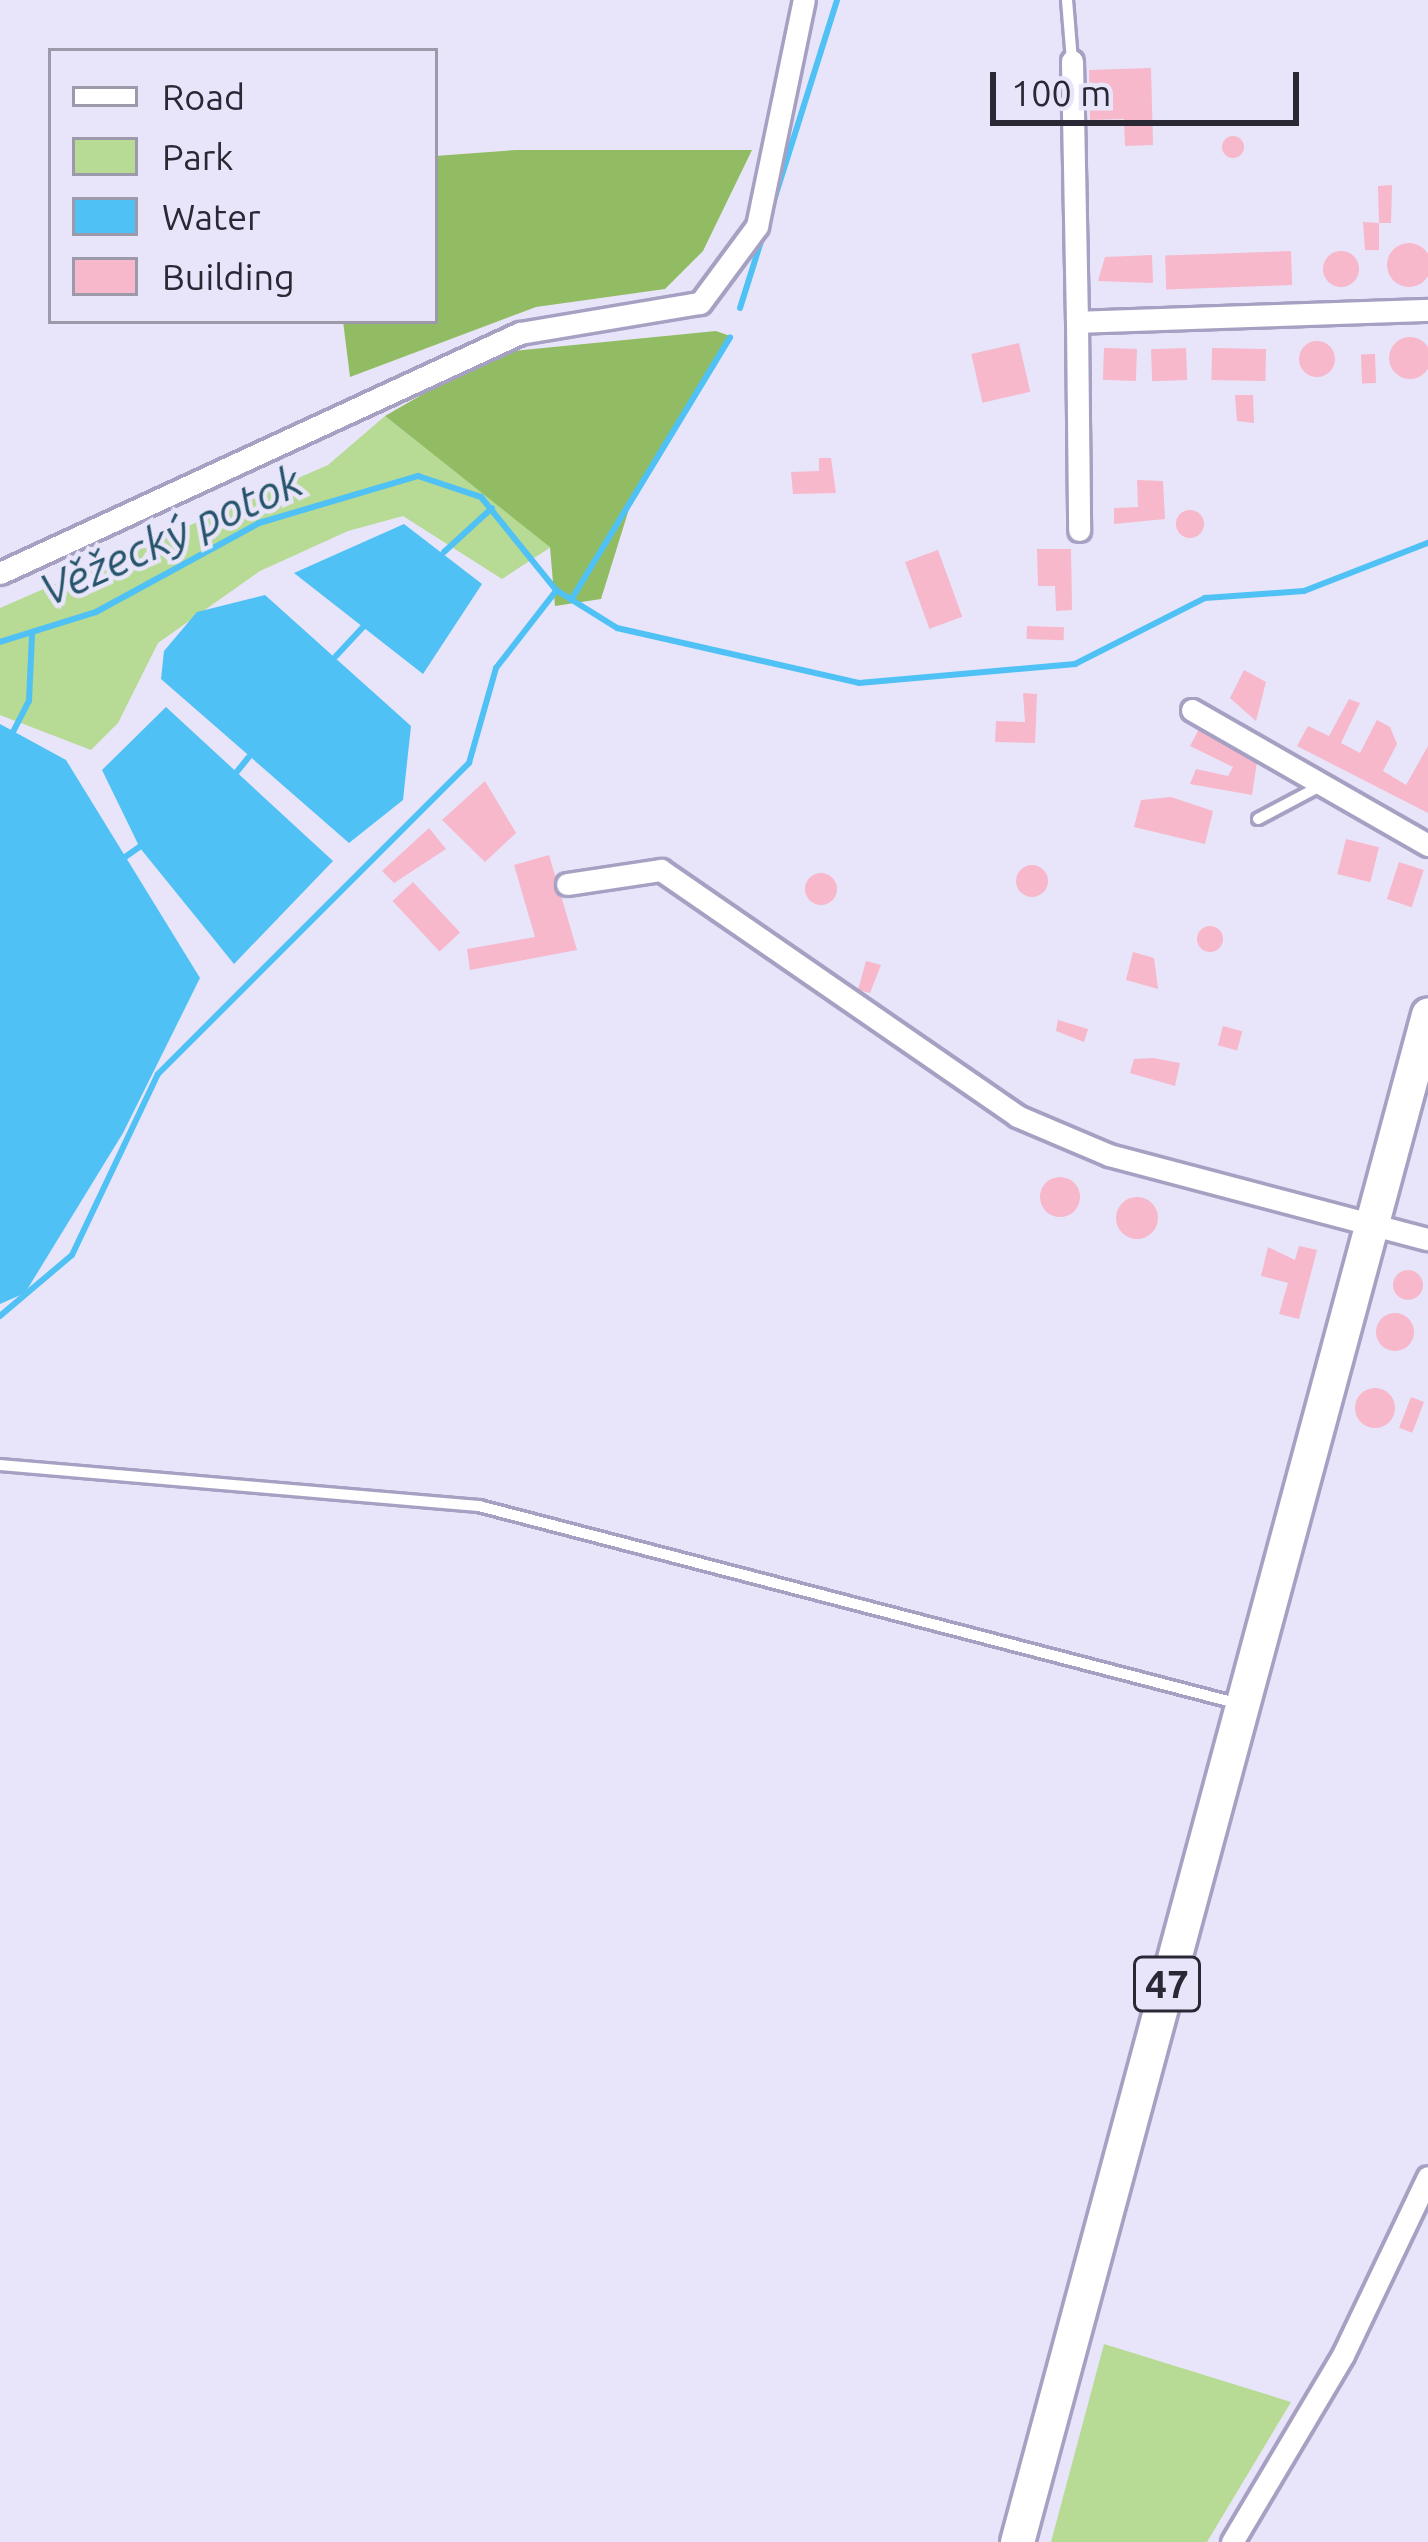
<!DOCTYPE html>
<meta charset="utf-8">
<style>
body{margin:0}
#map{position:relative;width:1428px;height:2542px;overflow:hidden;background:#e8e5fa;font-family:Ubuntu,sans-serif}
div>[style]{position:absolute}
.green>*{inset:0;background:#b7da95}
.forest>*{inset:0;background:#91bc63}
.water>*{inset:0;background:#4fc1f5}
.stream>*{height:6px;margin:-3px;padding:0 3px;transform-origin:3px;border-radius:3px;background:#4fc1f5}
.building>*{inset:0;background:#f6b8ca;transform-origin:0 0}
.round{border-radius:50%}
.roads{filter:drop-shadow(3px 0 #a6a1c3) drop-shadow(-3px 0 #a6a1c3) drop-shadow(0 3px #a6a1c3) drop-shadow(0 -3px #a6a1c3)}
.lane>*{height:10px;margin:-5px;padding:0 5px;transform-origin:5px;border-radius:5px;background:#fff}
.street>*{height:21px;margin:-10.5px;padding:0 10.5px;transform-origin:10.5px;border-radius:10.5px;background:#fff}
.primary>*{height:33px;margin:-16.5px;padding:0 16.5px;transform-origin:16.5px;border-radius:16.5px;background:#fff}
span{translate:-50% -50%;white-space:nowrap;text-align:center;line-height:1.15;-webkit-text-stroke:9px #e8e5fa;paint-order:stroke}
.shield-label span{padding:3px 9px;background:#e8e5fa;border:3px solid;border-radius:9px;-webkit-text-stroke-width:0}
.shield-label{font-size:39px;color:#2a2835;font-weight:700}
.water-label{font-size:45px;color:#26546a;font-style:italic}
.legend{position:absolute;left:48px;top:48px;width:390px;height:276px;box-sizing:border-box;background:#e8e5fa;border:3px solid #9c99ab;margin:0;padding:15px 21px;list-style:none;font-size:36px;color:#2a2835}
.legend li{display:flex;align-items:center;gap:24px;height:60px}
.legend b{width:60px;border:3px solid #9c99ab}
.scale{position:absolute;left:990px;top:72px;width:309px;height:54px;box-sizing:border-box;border:6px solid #2a2835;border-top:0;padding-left:15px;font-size:36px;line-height:42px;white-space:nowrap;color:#2a2835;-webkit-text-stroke:9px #e8e5fa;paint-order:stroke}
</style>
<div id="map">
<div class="green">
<div style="clip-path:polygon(385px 416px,551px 547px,502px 579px,403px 516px,348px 531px,260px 571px,158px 643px,118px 723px,91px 750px,0 715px,0 608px,328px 465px)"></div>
<div style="clip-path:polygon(1104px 2344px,1291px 2402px,1207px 2542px,1051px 2542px)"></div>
</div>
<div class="forest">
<div style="clip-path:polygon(515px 150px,752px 150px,703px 251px,665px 289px,536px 307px,350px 377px,343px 321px,435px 321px,435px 156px)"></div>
<div style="clip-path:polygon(716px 331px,733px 337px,634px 493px,601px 599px,555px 606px,550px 547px,385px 416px,494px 353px)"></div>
</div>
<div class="water">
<div style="clip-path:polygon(404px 524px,482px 584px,423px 674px,294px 573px)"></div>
<div style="clip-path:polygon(265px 595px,411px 726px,403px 800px,349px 843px,161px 679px,164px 651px,197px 612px)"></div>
<div style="clip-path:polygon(166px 707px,333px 861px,234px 964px,140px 848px,102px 770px)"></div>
<div style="clip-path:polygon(0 724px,66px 760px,200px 978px,123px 1133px,25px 1293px,0 1304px)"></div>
</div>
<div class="stream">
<div style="left:740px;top:308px;width:323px;rotate:-72.5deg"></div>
<div style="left:444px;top:552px;width:65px;rotate:-42.5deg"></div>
<div style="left:571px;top:600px;width:307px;rotate:-58.8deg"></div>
<div style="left:0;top:642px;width:101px;rotate:-17.4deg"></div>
<div style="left:96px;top:612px;width:186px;rotate:-28.6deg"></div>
<div style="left:259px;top:523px;width:166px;rotate:-16.5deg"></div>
<div style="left:418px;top:476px;width:66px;rotate:18.4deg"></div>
<div style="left:481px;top:497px;width:119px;rotate:51.1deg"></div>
<div style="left:556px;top:590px;width:72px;rotate:31.9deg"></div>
<div style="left:617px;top:628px;width:248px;rotate:12.8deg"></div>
<div style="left:859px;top:683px;width:217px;rotate:-5deg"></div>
<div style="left:1075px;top:664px;width:146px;rotate:-26.9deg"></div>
<div style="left:1205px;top:598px;width:99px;rotate:-4deg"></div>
<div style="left:1304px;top:591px;width:133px;rotate:-21.2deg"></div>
<div style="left:336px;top:656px;width:41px;rotate:-47deg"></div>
<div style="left:13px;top:732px;width:35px;rotate:-63deg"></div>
<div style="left:29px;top:701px;width:66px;rotate:-87.4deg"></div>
<div style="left:231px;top:779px;width:28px;rotate:-51deg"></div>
<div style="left:115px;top:864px;width:35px;rotate:-35deg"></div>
<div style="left:0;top:1316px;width:94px;rotate:-40.3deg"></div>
<div style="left:72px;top:1255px;width:200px;rotate:-64.6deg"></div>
<div style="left:158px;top:1074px;width:440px;rotate:-45deg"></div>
<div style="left:469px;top:763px;width:99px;rotate:-74.1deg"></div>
<div style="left:496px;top:668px;width:98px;rotate:-52.1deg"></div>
</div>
<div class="building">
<div style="clip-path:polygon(1151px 68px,1153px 145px,1125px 146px,1124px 119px,1090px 120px,1089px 70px)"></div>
<div class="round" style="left:1222px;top:136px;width:22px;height:22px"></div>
<div style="clip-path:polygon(1392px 185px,1391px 223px,1379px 223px,1378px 186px)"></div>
<div style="clip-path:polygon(1363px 222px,1379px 223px,1379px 250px,1365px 250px)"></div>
<div class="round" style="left:1387px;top:243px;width:44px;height:44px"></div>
<div style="left:1291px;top:251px;width:34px;height:126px;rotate:88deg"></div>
<div class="round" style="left:1323px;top:251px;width:36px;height:36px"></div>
<div style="clip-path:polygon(1152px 255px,1153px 283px,1098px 281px,1105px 257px)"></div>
<div class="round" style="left:1389px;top:337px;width:42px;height:42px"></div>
<div class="round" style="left:1299px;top:341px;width:36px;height:36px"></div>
<div style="left:1019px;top:343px;width:50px;height:49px;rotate:77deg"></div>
<div style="left:1186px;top:348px;width:32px;height:35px;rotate:88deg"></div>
<div style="left:1212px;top:348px;width:54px;height:32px;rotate:1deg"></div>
<div style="left:1137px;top:349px;width:32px;height:33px;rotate:92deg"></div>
<div style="left:1375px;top:354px;width:29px;height:14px;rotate:88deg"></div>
<div style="clip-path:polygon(1235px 395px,1253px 395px,1254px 423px,1237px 421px)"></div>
<div style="clip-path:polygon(819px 458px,831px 458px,836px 493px,793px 494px,791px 472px,819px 471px)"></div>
<div style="clip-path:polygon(1137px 480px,1163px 481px,1165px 519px,1114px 524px,1114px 508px,1138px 507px)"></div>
<div class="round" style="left:1176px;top:510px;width:28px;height:28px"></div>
<div style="clip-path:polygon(1037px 549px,1071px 549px,1072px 610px,1056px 611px,1055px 586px,1038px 586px)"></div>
<div style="left:938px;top:550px;width:71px;height:35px;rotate:70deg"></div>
<div style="left:1027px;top:626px;width:37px;height:13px;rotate:2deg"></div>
<div style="clip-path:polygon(1244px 670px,1266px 682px,1256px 721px,1230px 698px)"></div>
<div style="clip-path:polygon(1023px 693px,1037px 694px,1035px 743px,995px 742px,996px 721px,1025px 722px)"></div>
<div style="clip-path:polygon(1349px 699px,1360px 703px,1341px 743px,1360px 753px,1377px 720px,1390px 727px,1397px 744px,1383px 771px,1406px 785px,1428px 746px,1428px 813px,1297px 746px,1308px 726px,1329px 736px)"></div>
<div style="clip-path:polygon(1201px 725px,1258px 755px,1252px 795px,1190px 784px,1196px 769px,1228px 776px,1233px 767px,1190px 746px)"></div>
<div style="clip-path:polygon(485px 781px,516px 833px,485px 862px,442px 820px)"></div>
<div style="clip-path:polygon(1171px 797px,1213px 811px,1205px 844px,1134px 827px,1141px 800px)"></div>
<div style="clip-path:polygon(429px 828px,446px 849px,394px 883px,382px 871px)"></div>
<div style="left:1346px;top:839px;width:34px;height:36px;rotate:14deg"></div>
<div style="clip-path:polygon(549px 855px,577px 950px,470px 970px,467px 949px,535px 937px,514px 865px)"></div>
<div style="left:1399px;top:862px;width:26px;height:39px;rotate:18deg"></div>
<div class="round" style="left:1016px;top:865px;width:32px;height:32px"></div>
<div class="round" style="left:805px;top:873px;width:32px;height:32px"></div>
<div style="left:413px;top:882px;width:69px;height:28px;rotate:47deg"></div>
<div class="round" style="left:1197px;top:926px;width:26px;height:26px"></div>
<div style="clip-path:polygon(1133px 952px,1154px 958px,1158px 989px,1126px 980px)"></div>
<div style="clip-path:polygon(866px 961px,881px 965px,870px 993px,858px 990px)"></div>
<div style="clip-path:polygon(1058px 1020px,1088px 1029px,1084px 1042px,1056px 1031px)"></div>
<div style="left:1223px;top:1026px;width:20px;height:20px;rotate:15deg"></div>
<div style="clip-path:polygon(1153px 1058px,1180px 1063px,1175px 1086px,1130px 1073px,1134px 1059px)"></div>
<div class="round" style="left:1040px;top:1177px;width:40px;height:40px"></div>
<div class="round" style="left:1116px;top:1197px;width:42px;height:42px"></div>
<div style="clip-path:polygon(1299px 1246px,1317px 1250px,1299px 1319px,1279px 1314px,1288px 1283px,1261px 1276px,1268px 1247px,1295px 1260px)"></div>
<div class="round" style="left:1393px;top:1270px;width:30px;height:30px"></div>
<div class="round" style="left:1376px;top:1313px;width:38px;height:38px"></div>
<div class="round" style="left:1355px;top:1388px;width:40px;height:40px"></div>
<div style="left:1411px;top:1397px;width:14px;height:33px;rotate:21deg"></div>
</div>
<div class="roads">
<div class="lane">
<div style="left:1067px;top:0;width:61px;rotate:85.3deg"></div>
<div style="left:1258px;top:819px;width:75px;rotate:-27.9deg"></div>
<div style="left:0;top:1465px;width:481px;rotate:4.9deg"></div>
<div style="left:479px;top:1506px;width:782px;rotate:14.59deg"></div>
</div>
<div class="street">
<div style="left:1072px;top:61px;width:261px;rotate:88.9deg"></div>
<div style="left:1077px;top:322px;width:351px;rotate:-2deg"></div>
<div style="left:1077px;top:322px;width:208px;rotate:89.4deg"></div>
<div style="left:0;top:573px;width:573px;rotate:-24.78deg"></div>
<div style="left:520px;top:333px;width:182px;rotate:-9.5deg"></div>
<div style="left:700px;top:303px;width:96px;rotate:-53.5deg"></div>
<div style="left:757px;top:226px;width:231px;rotate:-78.3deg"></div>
<div style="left:1192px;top:710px;width:272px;rotate:29.8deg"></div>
<div style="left:567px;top:884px;width:95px;rotate:-8.5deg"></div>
<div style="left:661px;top:870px;width:433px;rotate:34.6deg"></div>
<div style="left:1017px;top:1116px;width:100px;rotate:23deg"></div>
<div style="left:1109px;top:1155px;width:330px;rotate:14.8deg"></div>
<div style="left:1232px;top:2542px;width:217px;rotate:-59.3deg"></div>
<div style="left:1343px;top:2355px;width:197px;rotate:-64.5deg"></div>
</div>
<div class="primary">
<div style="left:1017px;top:2542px;width:1582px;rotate:-74.94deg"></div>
</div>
</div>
<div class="shield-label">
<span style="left:1167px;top:1984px">47</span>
</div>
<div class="water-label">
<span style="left:171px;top:535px;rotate:-24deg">Věžecký potok</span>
</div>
<ul class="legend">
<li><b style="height:15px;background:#fff"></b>Road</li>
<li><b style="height:33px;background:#b7da95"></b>Park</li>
<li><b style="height:33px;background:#4fc1f5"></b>Water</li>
<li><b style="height:33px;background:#f6b8ca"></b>Building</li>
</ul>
<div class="scale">100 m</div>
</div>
